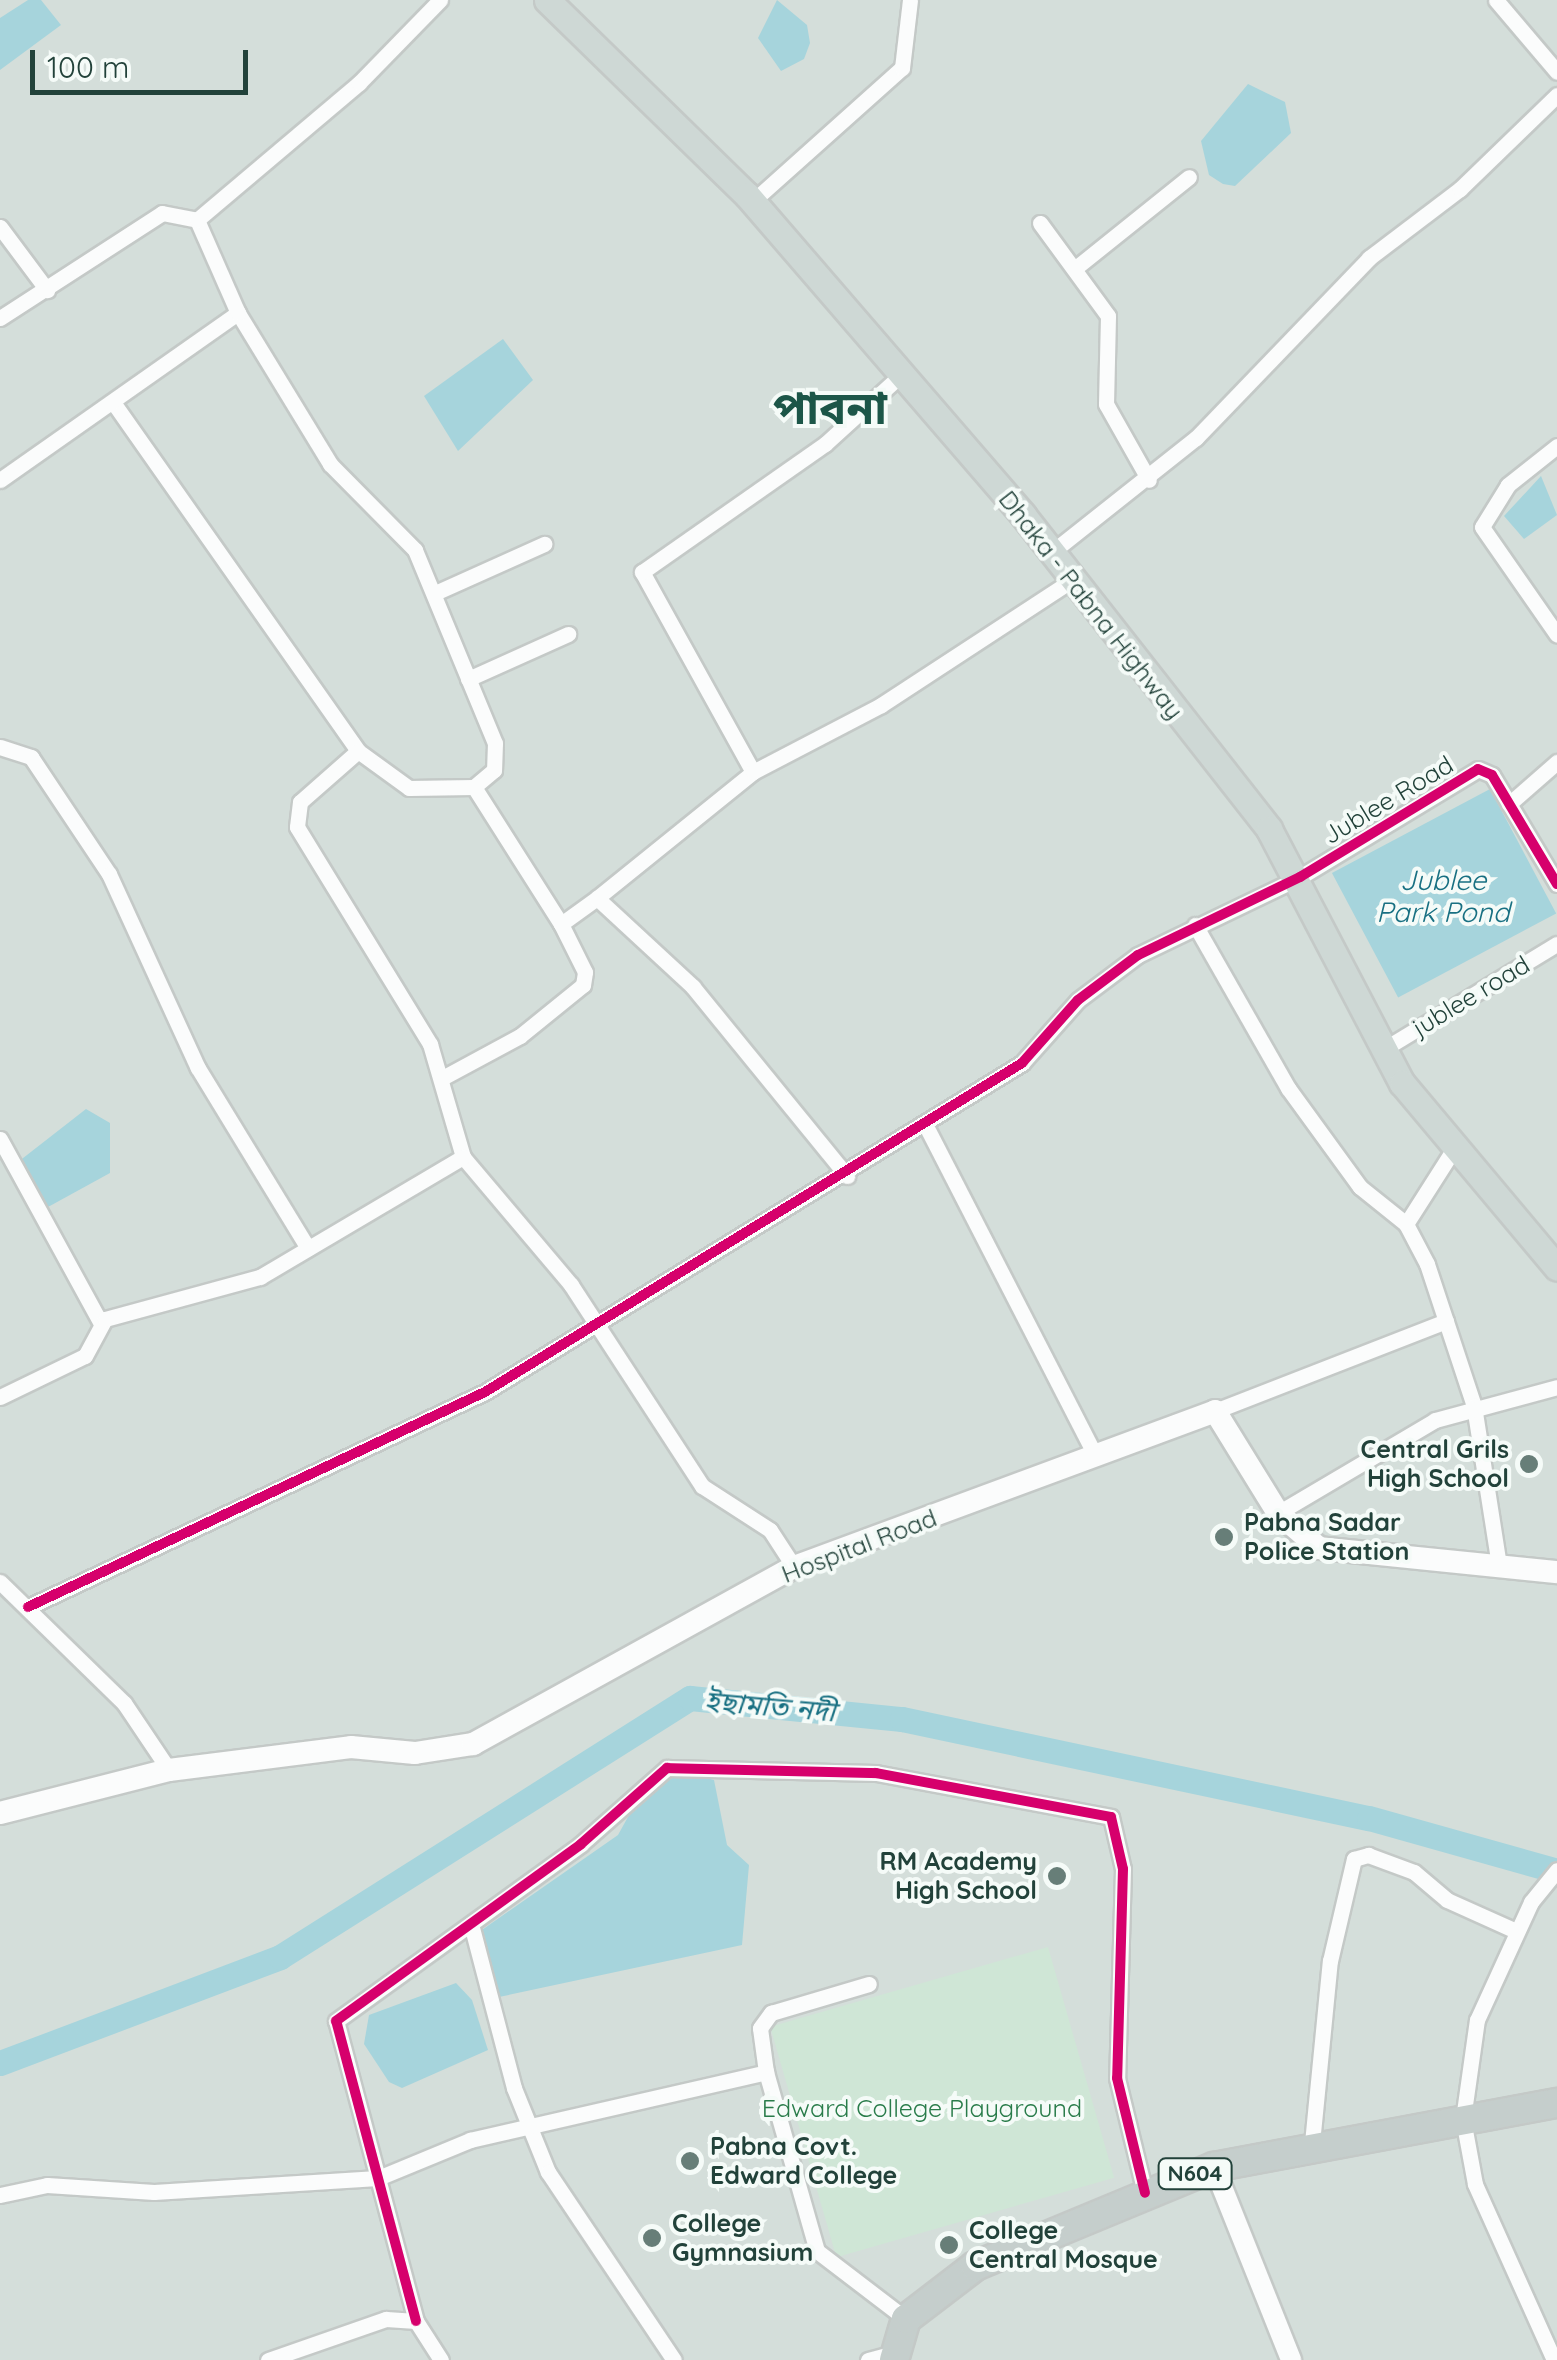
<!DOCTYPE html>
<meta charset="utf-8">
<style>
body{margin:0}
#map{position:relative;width:1557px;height:2360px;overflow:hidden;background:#e7ecea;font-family:Quicksand,"Noto Sans Bengali",sans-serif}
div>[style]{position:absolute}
.built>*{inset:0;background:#d4deda;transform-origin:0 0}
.green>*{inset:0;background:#cfe6d6;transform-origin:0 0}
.water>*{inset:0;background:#a6d4dc;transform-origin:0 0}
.river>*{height:25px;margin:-12.5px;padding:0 12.5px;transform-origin:12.5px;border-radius:12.5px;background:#a6d4dc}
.roads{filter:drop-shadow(2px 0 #c4c9c7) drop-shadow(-2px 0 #c4c9c7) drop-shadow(0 2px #c4c9c7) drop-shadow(0 -2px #c4c9c7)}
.minor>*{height:15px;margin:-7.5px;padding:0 7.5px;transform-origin:7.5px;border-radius:7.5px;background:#fbfcfc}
.tertiary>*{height:20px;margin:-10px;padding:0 10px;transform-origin:10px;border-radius:10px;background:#fbfcfc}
.secondary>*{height:22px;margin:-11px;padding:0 11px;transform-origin:11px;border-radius:11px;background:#fbfcfc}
.primary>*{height:25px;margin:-12.5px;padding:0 12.5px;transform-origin:12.5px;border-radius:12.5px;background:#ced8d5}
.trunk>*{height:28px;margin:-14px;padding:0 14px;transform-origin:14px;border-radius:14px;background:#c5cecc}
.cycleway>*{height:10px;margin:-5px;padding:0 5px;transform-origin:5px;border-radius:5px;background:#d6006c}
.dots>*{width:28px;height:28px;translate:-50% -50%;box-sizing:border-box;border:5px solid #f5fbf8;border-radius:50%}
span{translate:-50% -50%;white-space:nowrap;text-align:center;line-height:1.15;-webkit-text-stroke:8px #f5fbf8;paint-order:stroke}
.shield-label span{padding:2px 8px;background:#f5fbf8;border:2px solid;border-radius:8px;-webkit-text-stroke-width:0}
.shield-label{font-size:22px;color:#22423a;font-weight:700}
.street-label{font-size:25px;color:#22423a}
.poi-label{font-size:25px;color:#22423a;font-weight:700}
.right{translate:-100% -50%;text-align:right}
.left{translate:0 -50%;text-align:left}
.park-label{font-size:25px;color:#297c4a}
.water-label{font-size:28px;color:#187082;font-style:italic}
.town-label{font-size:45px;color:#1c5648;font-weight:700}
.scale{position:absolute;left:30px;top:50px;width:218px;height:45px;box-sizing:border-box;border:5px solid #22423a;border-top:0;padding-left:12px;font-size:30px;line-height:35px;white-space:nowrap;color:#22423a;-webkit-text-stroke:8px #f5fbf8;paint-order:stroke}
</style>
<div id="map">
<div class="built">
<div style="left:0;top:0;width:1557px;height:2360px"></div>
</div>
<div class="green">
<div style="left:1048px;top:1947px;width:240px;height:289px;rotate:74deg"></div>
</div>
<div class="water">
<div style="clip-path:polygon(28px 0,41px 0,61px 25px,0 70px,0 18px)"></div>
<div style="clip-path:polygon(777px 0,807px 25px,810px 43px,804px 59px,781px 71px,758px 38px)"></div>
<div style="clip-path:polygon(1248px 84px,1285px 102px,1291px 133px,1235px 186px,1223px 184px,1209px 175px,1201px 141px)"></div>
<div style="clip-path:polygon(503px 339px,533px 380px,458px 451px,424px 396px)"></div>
<div style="clip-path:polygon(1541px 476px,1557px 515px,1524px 539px,1504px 516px)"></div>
<div style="left:1490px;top:789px;width:141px;height:179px;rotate:62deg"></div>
<div style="clip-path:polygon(86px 1109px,110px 1123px,110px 1173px,48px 1207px,18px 1162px)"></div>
<div style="clip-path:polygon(689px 1772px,714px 1780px,727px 1845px,749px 1865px,742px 1945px,499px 1997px,479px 1932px,618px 1835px,634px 1806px,665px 1780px)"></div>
<div style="clip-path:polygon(456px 1983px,472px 2000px,488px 2050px,402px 2088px,389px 2082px,364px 2044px,369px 2015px)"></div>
</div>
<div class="river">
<div style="left:0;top:2063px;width:299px;rotate:-20.7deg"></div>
<div style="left:280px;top:1957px;width:485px;rotate:-32.3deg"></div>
<div style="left:690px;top:1698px;width:213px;rotate:5.7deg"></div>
<div style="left:902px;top:1719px;width:477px;rotate:12deg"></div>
<div style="left:1369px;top:1818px;width:195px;rotate:15.7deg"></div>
</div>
<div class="roads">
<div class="minor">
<div style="left:1496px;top:0;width:94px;rotate:49.7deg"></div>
<div style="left:753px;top:201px;width:200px;rotate:-41.8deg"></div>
<div style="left:902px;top:68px;width:68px;rotate:-83.3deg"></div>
<div style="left:1040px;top:223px;width:115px;rotate:53.8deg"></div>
<div style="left:1108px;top:316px;width:88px;rotate:91.3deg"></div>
<div style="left:1106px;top:404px;width:87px;rotate:60.5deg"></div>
<div style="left:0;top:227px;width:79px;rotate:53.3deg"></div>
<div style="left:1078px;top:266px;width:142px;rotate:-38.7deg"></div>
<div style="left:238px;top:313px;width:177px;rotate:58.6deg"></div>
<div style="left:330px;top:464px;width:121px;rotate:45.3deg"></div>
<div style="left:415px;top:550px;width:209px;rotate:67.5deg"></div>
<div style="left:495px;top:743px;width:27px;rotate:92deg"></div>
<div style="left:494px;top:770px;width:26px;rotate:140deg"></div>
<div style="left:0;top:318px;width:193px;rotate:-32.9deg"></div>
<div style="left:162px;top:213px;width:36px;rotate:11deg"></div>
<div style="left:115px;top:405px;width:423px;rotate:54.9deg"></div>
<div style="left:358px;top:751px;width:63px;rotate:36deg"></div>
<div style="left:409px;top:788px;width:65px;rotate:-0.9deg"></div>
<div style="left:474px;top:787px;width:162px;rotate:57.6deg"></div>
<div style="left:561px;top:924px;width:44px;rotate:-35.8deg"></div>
<div style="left:597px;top:898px;width:131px;rotate:42.8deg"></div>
<div style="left:693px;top:987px;width:244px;rotate:50.8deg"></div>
<div style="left:1557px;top:446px;width:63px;rotate:141.5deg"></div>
<div style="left:1508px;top:485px;width:49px;rotate:121.8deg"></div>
<div style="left:1482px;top:527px;width:131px;rotate:55.2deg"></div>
<div style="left:0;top:480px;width:291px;rotate:-35.1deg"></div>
<div style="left:238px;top:313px;width:102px;rotate:-113.8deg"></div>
<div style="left:197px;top:220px;width:212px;rotate:-40.2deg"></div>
<div style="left:359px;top:83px;width:116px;rotate:-45.7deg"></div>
<div style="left:1052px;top:552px;width:184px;rotate:-38.4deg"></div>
<div style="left:1196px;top:438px;width:250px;rotate:-46.1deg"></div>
<div style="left:1369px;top:258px;width:114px;rotate:-37.2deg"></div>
<div style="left:1460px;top:189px;width:135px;rotate:-44.1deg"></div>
<div style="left:435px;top:593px;width:120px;rotate:-24.2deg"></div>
<div style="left:468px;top:679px;width:110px;rotate:-24.2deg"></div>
<div style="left:0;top:747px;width:33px;rotate:18deg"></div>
<div style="left:31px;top:757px;width:141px;rotate:56.3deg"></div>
<div style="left:109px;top:874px;width:213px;rotate:65.4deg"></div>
<div style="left:198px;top:1068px;width:211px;rotate:58.6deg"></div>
<div style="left:358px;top:751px;width:77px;rotate:138.7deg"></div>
<div style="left:300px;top:802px;width:25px;rotate:97deg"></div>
<div style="left:297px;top:827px;width:255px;rotate:58.5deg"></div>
<div style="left:430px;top:1044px;width:118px;rotate:73.7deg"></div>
<div style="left:463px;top:1157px;width:167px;rotate:49.8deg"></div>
<div style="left:571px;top:1285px;width:240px;rotate:56.9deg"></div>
<div style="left:702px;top:1486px;width:81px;rotate:32.9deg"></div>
<div style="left:770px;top:1530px;width:44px;rotate:57deg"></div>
<div style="left:753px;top:772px;width:229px;rotate:-119deg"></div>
<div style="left:642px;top:572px;width:223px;rotate:-35deg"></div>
<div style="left:825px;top:444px;width:104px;rotate:-42.3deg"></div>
<div style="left:1509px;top:804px;width:64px;rotate:-41.2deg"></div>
<div style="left:597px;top:898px;width:201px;rotate:-38.9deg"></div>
<div style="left:753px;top:772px;width:144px;rotate:-27.6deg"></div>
<div style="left:881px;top:705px;width:225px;rotate:-33.2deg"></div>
<div style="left:1195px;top:925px;width:188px;rotate:60.3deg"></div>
<div style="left:1288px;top:1088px;width:122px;rotate:54deg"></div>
<div style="left:1360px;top:1187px;width:59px;rotate:38.8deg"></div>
<div style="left:1406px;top:1224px;width:45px;rotate:62.3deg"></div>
<div style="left:1427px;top:1264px;width:150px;rotate:71.7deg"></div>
<div style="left:1474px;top:1406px;width:162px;rotate:81.1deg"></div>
<div style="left:1384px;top:1049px;width:202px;rotate:-31.3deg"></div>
<div style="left:444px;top:1077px;width:86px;rotate:-28.3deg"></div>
<div style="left:520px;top:1036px;width:81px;rotate:-39deg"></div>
<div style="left:583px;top:985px;width:13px;rotate:-81deg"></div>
<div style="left:585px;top:972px;width:54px;rotate:-116.6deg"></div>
<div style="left:926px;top:1126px;width:368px;rotate:62.8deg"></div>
<div style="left:0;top:1139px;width:209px;rotate:61.3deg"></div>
<div style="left:1406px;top:1224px;width:95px;rotate:-57.5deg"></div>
<div style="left:0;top:1397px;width:94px;rotate:-25.8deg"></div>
<div style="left:85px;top:1356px;width:42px;rotate:-61.6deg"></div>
<div style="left:105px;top:1319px;width:161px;rotate:-15.2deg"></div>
<div style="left:260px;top:1277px;width:236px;rotate:-30.6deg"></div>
<div style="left:1215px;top:1411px;width:248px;rotate:-21.3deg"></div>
<div style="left:1278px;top:1513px;width:182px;rotate:-30.6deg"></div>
<div style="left:1435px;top:1420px;width:126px;rotate:-15.1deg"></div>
<div style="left:0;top:1582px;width:173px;rotate:44.3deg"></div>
<div style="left:124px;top:1703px;width:81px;rotate:56.1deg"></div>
<div style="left:28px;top:1607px;width:505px;rotate:-25.2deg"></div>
<div style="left:485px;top:1392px;width:630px;rotate:-31.49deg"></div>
<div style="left:1022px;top:1063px;width:84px;rotate:-48.4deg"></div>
<div style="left:1078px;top:1000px;width:75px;rotate:-36.9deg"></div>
<div style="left:1138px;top:955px;width:180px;rotate:-25.7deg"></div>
<div style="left:1300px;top:877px;width:208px;rotate:-31.2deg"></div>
<div style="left:1478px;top:769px;width:15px;rotate:23deg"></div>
<div style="left:1492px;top:775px;width:127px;rotate:59.2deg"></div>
<div style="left:471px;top:1924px;width:170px;rotate:75.3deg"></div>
<div style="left:514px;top:2088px;width:91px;rotate:68deg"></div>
<div style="left:548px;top:2172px;width:226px;rotate:56.2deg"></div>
<div style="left:766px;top:2072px;width:186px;rotate:74.1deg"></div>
<div style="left:817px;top:2251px;width:112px;rotate:37.4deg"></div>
<div style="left:1312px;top:2143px;width:183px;rotate:-84.4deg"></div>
<div style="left:1330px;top:1961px;width:105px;rotate:-76.8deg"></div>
<div style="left:1354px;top:1859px;width:15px;rotate:-16deg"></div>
<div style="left:1368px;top:1855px;width:49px;rotate:20.3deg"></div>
<div style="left:1414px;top:1872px;width:43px;rotate:40.3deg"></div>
<div style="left:1447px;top:1900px;width:76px;rotate:24.2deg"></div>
<div style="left:0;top:2195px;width:48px;rotate:-12deg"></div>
<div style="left:47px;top:2185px;width:107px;rotate:3.7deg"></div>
<div style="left:154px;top:2192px;width:224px;rotate:-3.6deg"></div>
<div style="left:378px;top:2178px;width:100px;rotate:-22.4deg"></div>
<div style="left:470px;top:2140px;width:304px;rotate:-12.9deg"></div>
<div style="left:766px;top:2072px;width:44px;rotate:-97.8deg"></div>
<div style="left:760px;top:2028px;width:19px;rotate:-54deg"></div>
<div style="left:771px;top:2013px;width:102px;rotate:-16.5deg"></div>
<div style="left:416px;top:2321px;width:310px;rotate:-104.9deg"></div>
<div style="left:336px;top:2021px;width:302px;rotate:-35.8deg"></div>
<div style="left:581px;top:1844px;width:115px;rotate:-41.5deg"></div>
<div style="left:667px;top:1768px;width:209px;rotate:1.4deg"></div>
<div style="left:876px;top:1773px;width:239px;rotate:10.6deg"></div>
<div style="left:1111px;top:1817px;width:53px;rotate:77deg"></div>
<div style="left:1123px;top:1869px;width:209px;rotate:91.6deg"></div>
<div style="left:1117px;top:2078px;width:118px;rotate:76.3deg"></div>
<div style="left:268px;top:2360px;width:125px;rotate:-19.2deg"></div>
<div style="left:386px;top:2319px;width:30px;rotate:4deg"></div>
<div style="left:416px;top:2321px;width:46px;rotate:57.3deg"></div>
<div style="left:868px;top:2360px;width:27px;rotate:-15deg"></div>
<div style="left:1554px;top:2360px;width:193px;rotate:-114.2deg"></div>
<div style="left:1475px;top:2184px;width:66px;rotate:-100.5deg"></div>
<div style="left:1463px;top:2119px;width:100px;rotate:-82deg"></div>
<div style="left:1477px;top:2020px;width:130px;rotate:-65.4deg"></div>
<div style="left:1531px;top:1902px;width:41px;rotate:-50.9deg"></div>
</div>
<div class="tertiary">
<div style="left:1214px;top:2167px;width:208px;rotate:68.2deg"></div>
</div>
<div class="secondary">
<div style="left:0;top:1813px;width:174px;rotate:-14.3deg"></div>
<div style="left:169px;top:1770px;width:183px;rotate:-7.2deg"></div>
<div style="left:351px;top:1747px;width:64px;rotate:5.4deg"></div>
<div style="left:415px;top:1753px;width:59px;rotate:-8.8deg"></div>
<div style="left:473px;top:1744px;width:367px;rotate:-28.9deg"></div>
<div style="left:794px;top:1567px;width:449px;rotate:-20.3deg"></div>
<div style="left:1215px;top:1411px;width:120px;rotate:58.3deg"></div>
<div style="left:1278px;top:1513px;width:54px;rotate:40.5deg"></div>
<div style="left:1319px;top:1548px;width:239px;rotate:5.8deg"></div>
</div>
<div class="primary">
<div style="left:547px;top:0;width:279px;rotate:44.3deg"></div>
<div style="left:747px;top:195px;width:423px;rotate:49.2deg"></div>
<div style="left:1023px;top:515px;width:399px;rotate:51.9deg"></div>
<div style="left:1269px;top:829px;width:287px;rotate:62.4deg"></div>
<div style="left:1402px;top:1083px;width:241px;rotate:50deg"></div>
</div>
<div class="trunk">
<div style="left:894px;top:2360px;width:43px;rotate:-73.7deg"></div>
<div style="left:906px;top:2319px;width:87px;rotate:-37.5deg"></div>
<div style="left:975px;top:2266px;width:259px;rotate:-22.5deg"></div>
<div style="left:1214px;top:2167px;width:349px;rotate:-10.6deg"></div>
</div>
</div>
<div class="cycleway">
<div style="left:28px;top:1607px;width:505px;rotate:-25.2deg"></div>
<div style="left:485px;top:1392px;width:630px;rotate:-31.49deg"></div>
<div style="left:1022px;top:1063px;width:84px;rotate:-48.4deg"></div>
<div style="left:1078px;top:1000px;width:75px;rotate:-36.9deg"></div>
<div style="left:1138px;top:955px;width:180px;rotate:-25.7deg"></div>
<div style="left:1300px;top:877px;width:208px;rotate:-31.2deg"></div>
<div style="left:1478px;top:769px;width:15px;rotate:23deg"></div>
<div style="left:1492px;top:775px;width:127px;rotate:59.2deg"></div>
<div style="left:416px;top:2321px;width:310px;rotate:-104.9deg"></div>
<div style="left:336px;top:2021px;width:302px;rotate:-35.8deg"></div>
<div style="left:581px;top:1844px;width:115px;rotate:-41.5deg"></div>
<div style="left:667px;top:1768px;width:209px;rotate:1.4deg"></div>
<div style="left:876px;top:1773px;width:239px;rotate:10.6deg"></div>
<div style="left:1111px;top:1817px;width:53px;rotate:77deg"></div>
<div style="left:1123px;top:1869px;width:209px;rotate:91.6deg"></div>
<div style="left:1117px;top:2078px;width:118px;rotate:76.3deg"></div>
</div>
<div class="dots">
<div style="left:1529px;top:1464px;background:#677e78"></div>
<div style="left:1224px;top:1537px;background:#677e78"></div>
<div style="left:1057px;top:1876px;background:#677e78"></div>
<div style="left:690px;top:2161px;background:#677e78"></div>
<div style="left:652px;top:2238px;background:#677e78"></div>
<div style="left:949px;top:2245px;background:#677e78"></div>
</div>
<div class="shield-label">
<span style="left:1195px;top:2174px">N604</span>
</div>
<div class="street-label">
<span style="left:1091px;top:605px;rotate:52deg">Dhaka - Pabna Highway</span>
<span style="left:1388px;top:800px;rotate:-31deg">Jublee Road</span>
<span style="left:1471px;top:996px;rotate:-31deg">jublee road</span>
<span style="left:859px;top:1546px;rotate:-21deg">Hospital Road</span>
</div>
<div class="poi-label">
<span class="right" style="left:1509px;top:1464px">Central Grils<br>High School</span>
<span class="left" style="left:1244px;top:1537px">Pabna Sadar<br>Police Station</span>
<span class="right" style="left:1037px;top:1876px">RM Academy<br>High School</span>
<span class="left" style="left:710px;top:2161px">Pabna Covt.<br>Edward College</span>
<span class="left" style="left:672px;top:2238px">College<br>Gymnasium</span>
<span class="left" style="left:969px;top:2245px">College<br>Central Mosque</span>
</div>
<div class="park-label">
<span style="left:922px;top:2108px">Edward College Playground</span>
</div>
<div class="water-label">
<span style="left:1443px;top:896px">Jublee<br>Park Pond</span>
<span style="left:770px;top:1706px;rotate:5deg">ইছামতি নদী</span>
</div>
<div class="town-label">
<span style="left:830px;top:408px">পাবনা</span>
</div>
<div class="scale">100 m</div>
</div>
